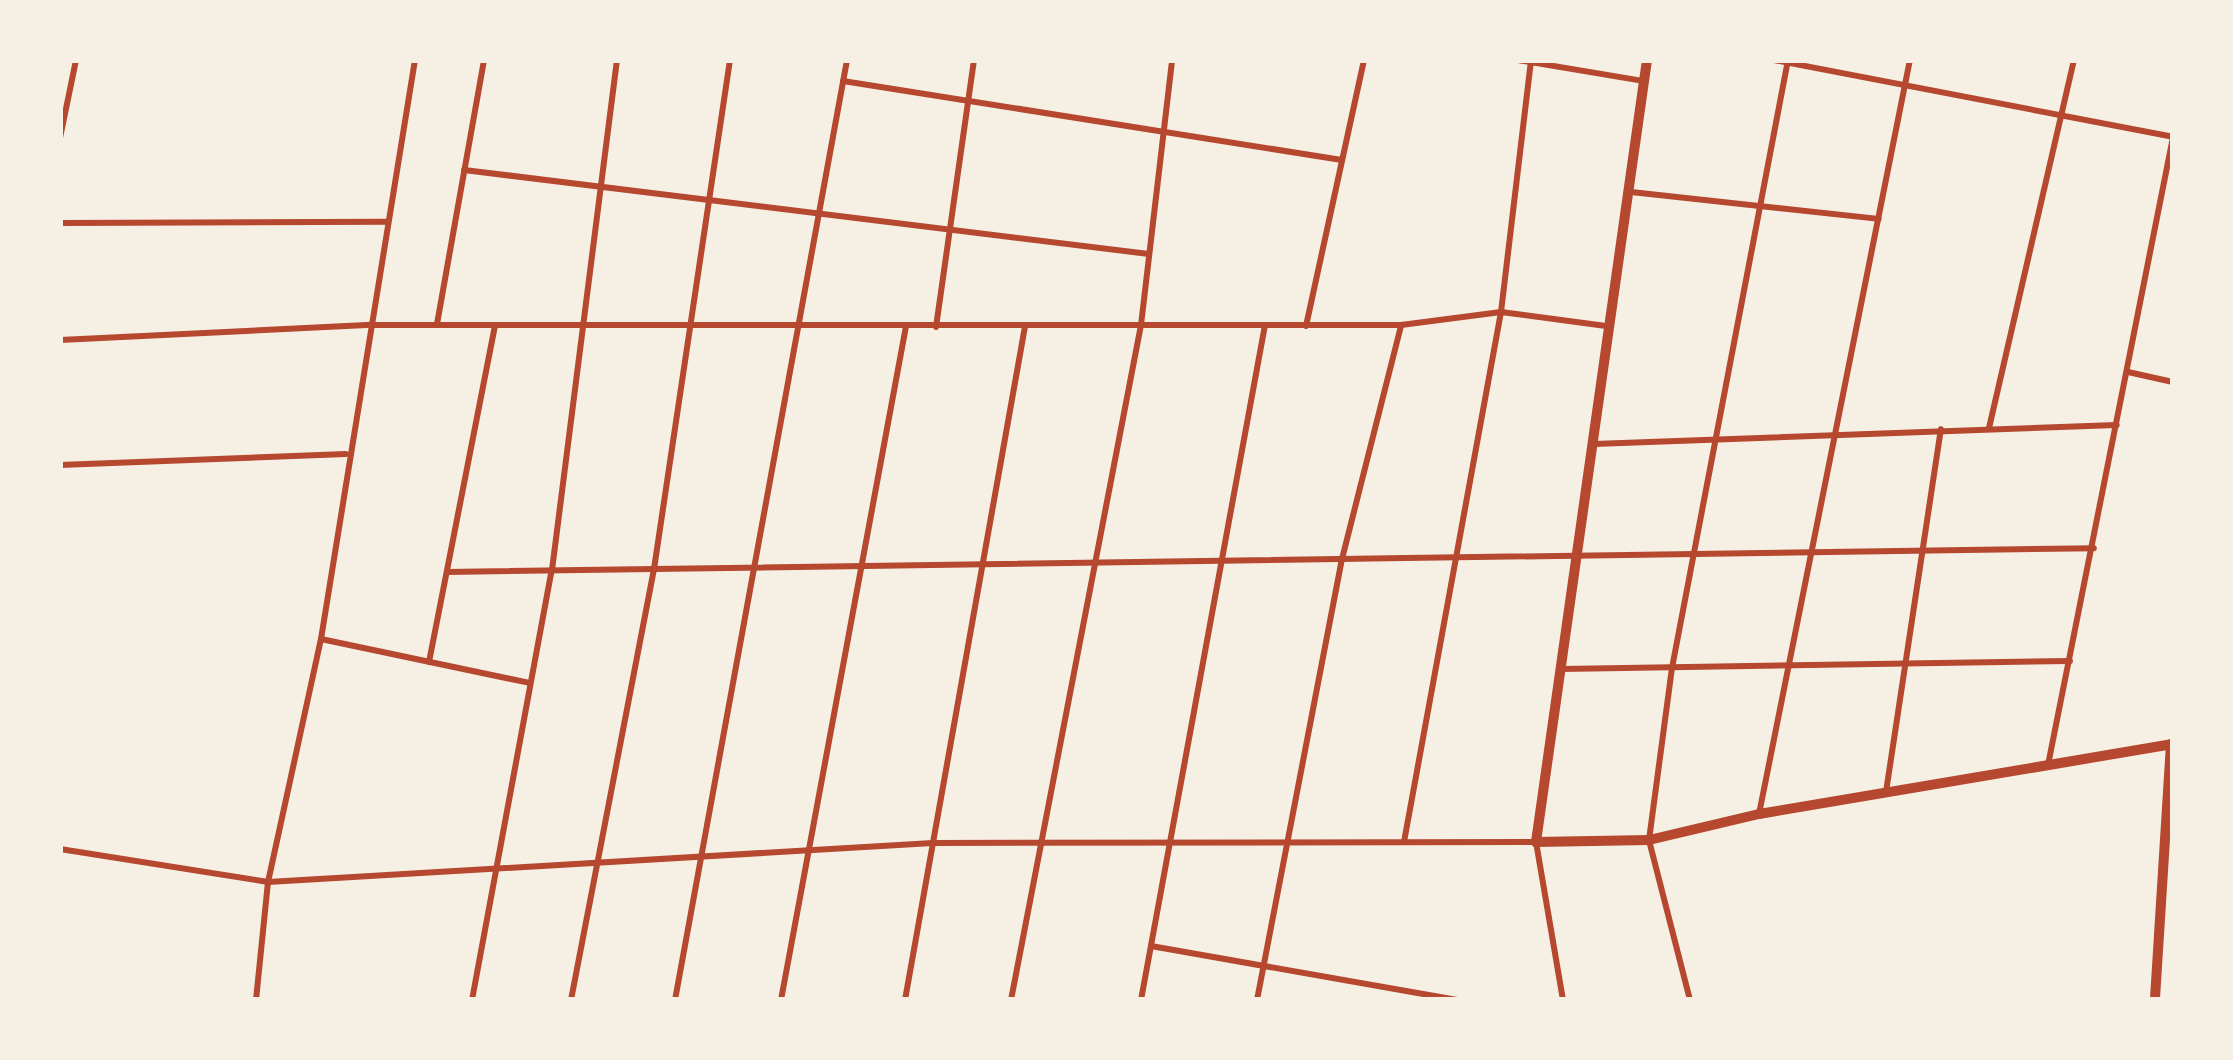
<!DOCTYPE html>
<style>
body{margin:0}
#map{position:relative;width:2233px;height:1060px;overflow:hidden;background:#f6efe4;font-family:"Titillium Web",sans-serif}
div>[style]{position:absolute}
.minor>*{height:6px;margin:-3px;padding:0 3px;transform-origin:3px;border-radius:3px;background:#b5482f}
.primary>*{height:10px;margin:-5px;padding:0 5px;transform-origin:5px;border-radius:5px;background:#b5482f}
span{translate:-50% -50%;white-space:nowrap;text-align:center;line-height:1.15;-webkit-text-stroke:12px #f6efe4;paint-order:stroke}
.frame{position:absolute;inset:0;border:63px solid #f6efe4;pointer-events:none}
</style>
<div id="map">
<div class="minor">
<div style="left:1518px;top:60px;width:128px;rotate:9.5deg"></div>
<div style="left:1774px;top:60px;width:406px;rotate:10.9deg"></div>
<div style="left:843px;top:81px;width:505px;rotate:9deg"></div>
<div style="left:60px;top:138px;width:80px;rotate:-78.4deg"></div>
<div style="left:464px;top:170px;width:690px;rotate:6.99deg"></div>
<div style="left:1631px;top:192px;width:249px;rotate:6.2deg"></div>
<div style="left:60px;top:223px;width:326px;rotate:-0.2deg"></div>
<div style="left:437px;top:324px;width:268px;rotate:-79.9deg"></div>
<div style="left:1306px;top:326px;width:272px;rotate:-77.7deg"></div>
<div style="left:936px;top:327px;width:270px;rotate:-81.9deg"></div>
<div style="left:60px;top:340px;width:312px;rotate:-2.8deg"></div>
<div style="left:372px;top:325px;width:1029px"></div>
<div style="left:1401px;top:325px;width:101px;rotate:-7.4deg"></div>
<div style="left:1501px;top:312px;width:106px;rotate:7.6deg"></div>
<div style="left:2128px;top:372px;width:46px;rotate:12.5deg"></div>
<div style="left:1989px;top:428px;width:378px;rotate:-77deg"></div>
<div style="left:1594px;top:444px;width:523px;rotate:-2.08deg"></div>
<div style="left:60px;top:465px;width:286px;rotate:-2.2deg"></div>
<div style="left:447px;top:572px;width:1647px;rotate:-0.83deg"></div>
<div style="left:321px;top:639px;width:213px;rotate:11.9deg"></div>
<div style="left:429px;top:662px;width:343px;rotate:-78.9deg"></div>
<div style="left:1561px;top:669px;width:509px;rotate:-0.9deg"></div>
<div style="left:2048px;top:765px;width:640px;rotate:-78.74deg"></div>
<div style="left:1886px;top:792px;width:367px;rotate:-81.4deg"></div>
<div style="left:1759px;top:814px;width:769px;rotate:-78.68deg"></div>
<div style="left:1404px;top:842px;width:539px;rotate:-79.63deg"></div>
<div style="left:1501px;top:312px;width:252px;rotate:-83.2deg"></div>
<div style="left:60px;top:849px;width:211px;rotate:9deg"></div>
<div style="left:268px;top:882px;width:666px;rotate:-3.36deg"></div>
<div style="left:933px;top:843px;width:603px;rotate:-0.1deg"></div>
<div style="left:1536px;top:842px;width:160px;rotate:80.3deg"></div>
<div style="left:1151px;top:946px;width:311px;rotate:10deg"></div>
<div style="left:256px;top:1000px;width:119px;rotate:-84.2deg"></div>
<div style="left:268px;top:882px;width:249px;rotate:-77.7deg"></div>
<div style="left:321px;top:639px;width:587px;rotate:-80.78deg"></div>
<div style="left:472px;top:1000px;width:437px;rotate:-79.5deg"></div>
<div style="left:552px;top:570px;width:514px;rotate:-82.74deg"></div>
<div style="left:571px;top:1000px;width:439px;rotate:-79.1deg"></div>
<div style="left:654px;top:569px;width:515px;rotate:-81.51deg"></div>
<div style="left:675px;top:1000px;width:956px;rotate:-79.63deg"></div>
<div style="left:781px;top:1000px;width:685px;rotate:-79.49deg"></div>
<div style="left:905px;top:1000px;width:685px;rotate:-79.9deg"></div>
<div style="left:1011px;top:1000px;width:687px;rotate:-79.1deg"></div>
<div style="left:1141px;top:325px;width:267px;rotate:-83.3deg"></div>
<div style="left:1141px;top:1000px;width:686px;rotate:-79.59deg"></div>
<div style="left:1257px;top:1000px;width:449px;rotate:-79.1deg"></div>
<div style="left:1342px;top:559px;width:241px;rotate:-75.8deg"></div>
<div style="left:1690px;top:1000px;width:165px;rotate:-104.4deg"></div>
<div style="left:1649px;top:840px;width:174px;rotate:-82.4deg"></div>
<div style="left:1672px;top:668px;width:619px;rotate:-79.2deg"></div>
</div>
<div class="primary">
<div style="left:1647px;top:60px;width:790px;rotate:98.08deg"></div>
<div style="left:1536px;top:842px;width:113px;rotate:-1deg"></div>
<div style="left:1649px;top:840px;width:113px;rotate:-13.3deg"></div>
<div style="left:1759px;top:814px;width:418px;rotate:-9.6deg"></div>
<div style="left:2171px;top:744px;width:256px;rotate:93.6deg"></div>
</div>
<div class="frame"></div>
</div>
